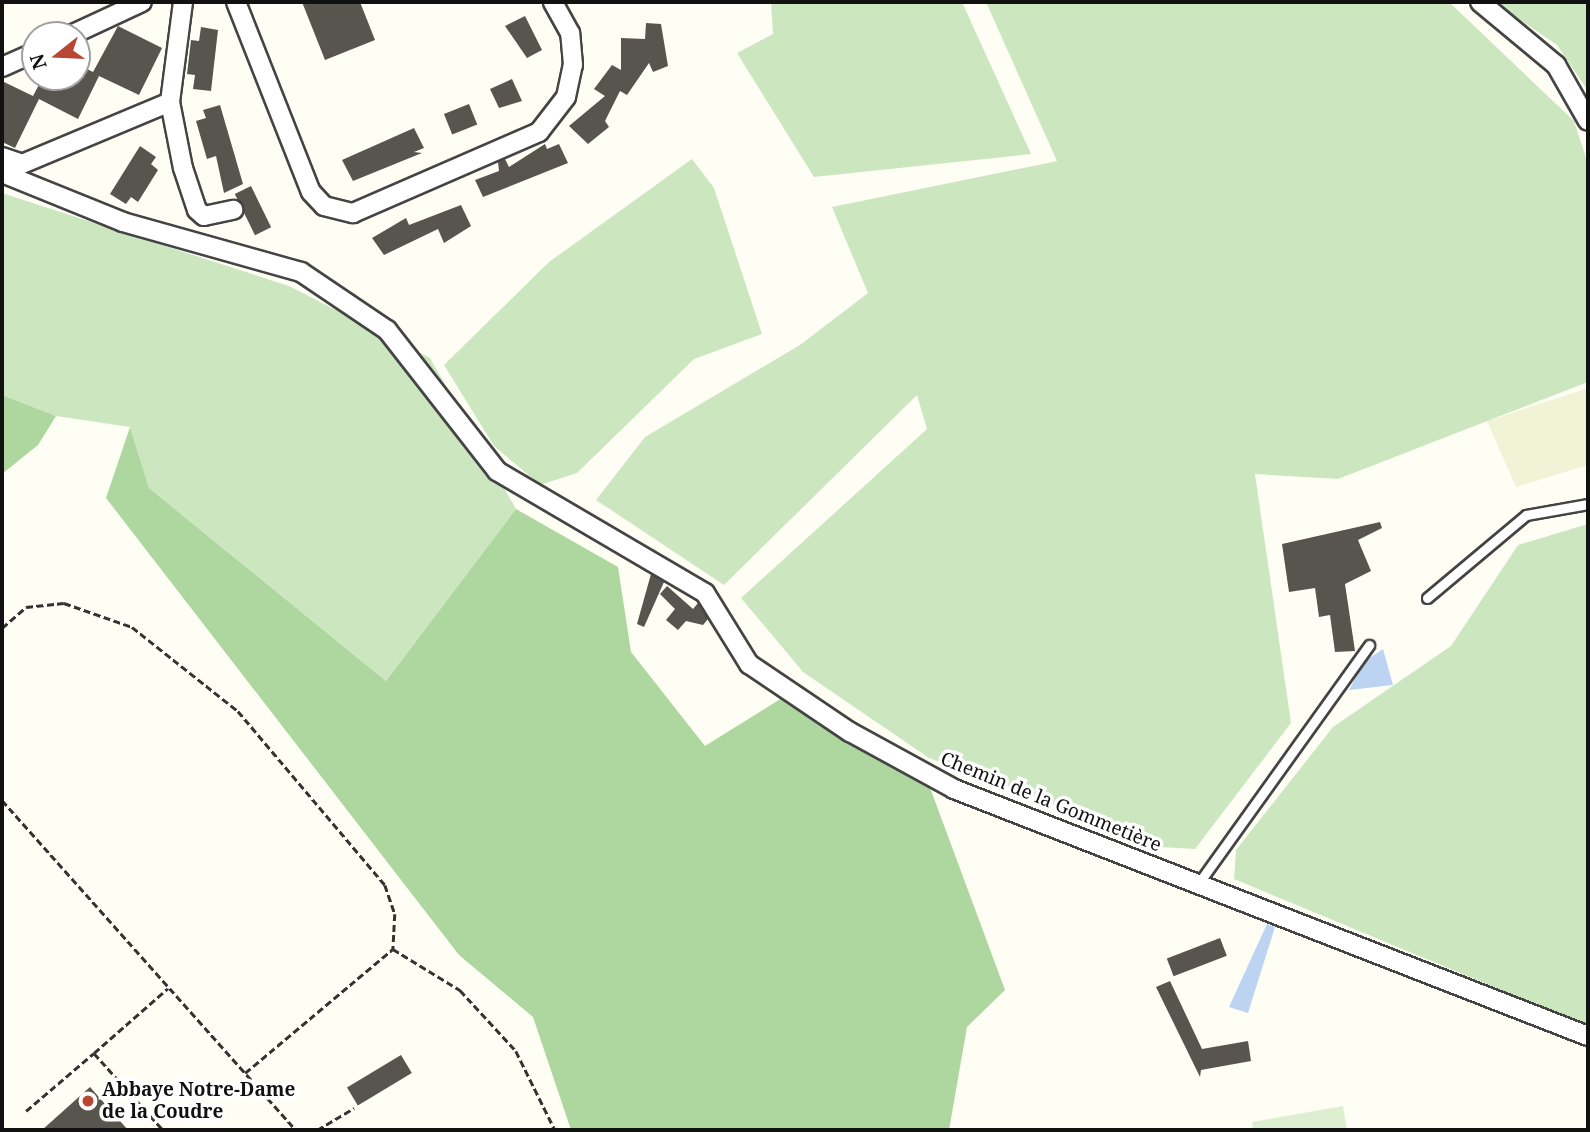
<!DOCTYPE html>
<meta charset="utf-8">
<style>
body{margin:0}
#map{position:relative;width:1590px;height:1132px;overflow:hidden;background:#fefef5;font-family:"Noto Serif",serif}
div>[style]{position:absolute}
.farmland>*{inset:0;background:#f0f3d6}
.green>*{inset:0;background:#cce7c0}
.forest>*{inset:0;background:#aed7a0}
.pitch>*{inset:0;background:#deefd1}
.water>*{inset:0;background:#bdd3f2}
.building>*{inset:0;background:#58544e;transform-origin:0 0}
.path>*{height:2.5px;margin-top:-1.25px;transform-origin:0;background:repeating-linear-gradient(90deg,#333 0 7px,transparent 0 10.5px)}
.roads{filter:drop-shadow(2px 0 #444) drop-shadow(-2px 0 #444) drop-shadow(0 2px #444) drop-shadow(0 -2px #444)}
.service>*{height:9px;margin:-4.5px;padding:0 4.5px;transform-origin:4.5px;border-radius:4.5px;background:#fff}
.minor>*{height:18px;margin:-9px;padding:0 9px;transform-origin:9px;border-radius:9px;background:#fff}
.dots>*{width:19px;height:19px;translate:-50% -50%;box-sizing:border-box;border:4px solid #fff;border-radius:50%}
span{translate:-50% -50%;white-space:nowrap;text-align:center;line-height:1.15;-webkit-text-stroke:7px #fff;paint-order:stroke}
.street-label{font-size:19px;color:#111}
.poi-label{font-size:19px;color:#111;font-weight:700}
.left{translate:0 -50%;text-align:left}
.frame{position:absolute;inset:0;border:4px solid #111;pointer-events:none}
.north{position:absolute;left:21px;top:21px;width:70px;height:70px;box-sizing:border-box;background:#fff;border:2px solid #a0a0a0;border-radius:50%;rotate:252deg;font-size:19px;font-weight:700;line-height:28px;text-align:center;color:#111}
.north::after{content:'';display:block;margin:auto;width:24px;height:32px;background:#b74732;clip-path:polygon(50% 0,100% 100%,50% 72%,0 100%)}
</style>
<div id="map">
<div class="farmland">
<div style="clip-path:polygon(1588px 388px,1588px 465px,1516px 487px,1487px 421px)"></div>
</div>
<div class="green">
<div style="clip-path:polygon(771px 2px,962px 2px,1031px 154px,814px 177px,737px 53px,773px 34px)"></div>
<div style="clip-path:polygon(986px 2px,1449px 2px,1574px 121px,1588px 164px,1588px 382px,1338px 479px,1255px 474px,1291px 723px,1195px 849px,1160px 847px,929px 758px,803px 672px,741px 598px,927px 429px,917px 395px,724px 585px,596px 500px,645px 437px,800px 345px,868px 293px,832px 207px,1057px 161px)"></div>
<div style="clip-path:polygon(1494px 2px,1588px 2px,1588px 91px,1557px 45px)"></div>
<div style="clip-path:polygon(692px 159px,714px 188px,762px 334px,694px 359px,577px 473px,540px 485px,494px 446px,444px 365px,549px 262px)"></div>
<div style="clip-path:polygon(2px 193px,289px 286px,430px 358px,516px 509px,386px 681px,149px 488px,130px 427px,56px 416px,2px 395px)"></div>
<div style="clip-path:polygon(1588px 524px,1588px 1026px,1234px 879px,1236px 850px,1333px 727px,1451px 646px,1518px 545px)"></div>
</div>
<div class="forest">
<div style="clip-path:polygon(2px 395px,56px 416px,38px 445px,2px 474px)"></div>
<div style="clip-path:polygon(130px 427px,149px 488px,386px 681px,516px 509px,618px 567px,631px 652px,705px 746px,782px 698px,929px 785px,1005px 990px,967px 1027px,949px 1130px,571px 1130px,533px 1017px,459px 955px,106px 498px)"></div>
</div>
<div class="pitch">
<div style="clip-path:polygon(1343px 1106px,1347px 1130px,1253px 1130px,1252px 1122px)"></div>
</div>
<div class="water">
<div style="clip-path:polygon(1383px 649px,1393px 685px,1349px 690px,1365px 661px)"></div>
<div style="clip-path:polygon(1267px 924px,1275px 927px,1248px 1013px,1229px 1007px)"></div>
</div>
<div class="building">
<div style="clip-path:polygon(302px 2px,360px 2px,375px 40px,325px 60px)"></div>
<div style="clip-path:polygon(525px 16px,542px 50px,527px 58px,505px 26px)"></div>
<div style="clip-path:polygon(646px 23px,661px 24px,668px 66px,653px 72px,649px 63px,627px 95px,620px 91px,605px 121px,609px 127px,588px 144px,569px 126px,605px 96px,594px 89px,612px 65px,621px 70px,621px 38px,645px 39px)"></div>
<div style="clip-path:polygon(118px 26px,162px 48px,139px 95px,99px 76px,78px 119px,39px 99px,15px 148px,2px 142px,2px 81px,33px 96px,43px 77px,77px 77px,77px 64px,93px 72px)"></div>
<div style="clip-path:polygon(201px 27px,218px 30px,211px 91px,193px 89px,195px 75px,187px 74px,191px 40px,199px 41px)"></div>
<div style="clip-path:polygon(512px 79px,522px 101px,499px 108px,490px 89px)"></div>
<div style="left:469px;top:104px;width:22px;height:27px;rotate:68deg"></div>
<div style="clip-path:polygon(220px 105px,243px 184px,224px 193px,216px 156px,207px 159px,196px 121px,206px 118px,203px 110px)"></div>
<div style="clip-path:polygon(414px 128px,424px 148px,414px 152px,422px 153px,353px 181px,342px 160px)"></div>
<div style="clip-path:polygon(545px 144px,547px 149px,559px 144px,568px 163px,483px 197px,475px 180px,499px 171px,498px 162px,505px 159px,509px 167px)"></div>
<div style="clip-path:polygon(140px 146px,156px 157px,151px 164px,158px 170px,138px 202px,131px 197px,126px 204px,110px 194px)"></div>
<div style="left:251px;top:186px;width:46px;height:18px;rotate:64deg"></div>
<div style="clip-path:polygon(461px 205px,471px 226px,444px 243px,438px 229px,384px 255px,372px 238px,406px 218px,409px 225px)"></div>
<div style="clip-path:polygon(1380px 522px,1382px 528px,1358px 540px,1371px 571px,1345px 584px,1355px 651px,1335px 652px,1330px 615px,1319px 617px,1315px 588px,1289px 592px,1282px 544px)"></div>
<div style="clip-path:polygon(651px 574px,664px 582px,644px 627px,637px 624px)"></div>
<div style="clip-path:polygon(667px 586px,693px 609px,698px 603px,708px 619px,703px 625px,686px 621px,678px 630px,666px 620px,675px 609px,660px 594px)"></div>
<div style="left:1220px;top:938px;width:19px;height:57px;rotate:69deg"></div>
<div style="clip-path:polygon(1170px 981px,1202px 1049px,1248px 1041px,1251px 1061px,1201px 1070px,1200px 1077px,1156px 987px)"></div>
<div style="left:401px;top:1055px;width:21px;height:63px;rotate:59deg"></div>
<div style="clip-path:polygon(90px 1087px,128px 1130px,42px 1130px)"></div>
</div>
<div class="path">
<div style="left:2px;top:628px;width:32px;rotate:-41deg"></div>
<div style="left:26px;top:607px;width:38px;rotate:-6deg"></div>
<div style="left:64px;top:603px;width:72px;rotate:19.4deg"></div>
<div style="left:132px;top:627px;width:135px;rotate:38.4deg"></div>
<div style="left:238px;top:711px;width:228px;rotate:49.8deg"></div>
<div style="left:385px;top:885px;width:31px;rotate:71deg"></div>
<div style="left:395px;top:914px;width:35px;rotate:93deg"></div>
<div style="left:393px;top:949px;width:79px;rotate:31.5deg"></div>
<div style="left:460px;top:990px;width:83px;rotate:47.4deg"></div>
<div style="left:516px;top:1051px;width:88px;rotate:63.7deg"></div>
<div style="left:2px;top:800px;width:442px;rotate:48.3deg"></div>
<div style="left:94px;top:1053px;width:98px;rotate:-41.3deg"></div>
<div style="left:245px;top:1073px;width:193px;rotate:-40deg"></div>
<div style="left:26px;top:1111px;width:89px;rotate:-40.5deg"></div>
<div style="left:94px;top:1053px;width:103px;rotate:48.1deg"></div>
<div style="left:317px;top:1130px;width:43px;rotate:-30.7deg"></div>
</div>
<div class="roads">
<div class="service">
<div style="left:1427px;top:598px;width:129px;rotate:-40deg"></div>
<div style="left:1526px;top:515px;width:63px;rotate:-10.1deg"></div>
<div style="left:1198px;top:884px;width:294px;rotate:-54.4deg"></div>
</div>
<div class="minor">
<div style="left:183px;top:2px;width:101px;rotate:97.4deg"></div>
<div style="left:170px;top:102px;width:67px;rotate:78.9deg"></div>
<div style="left:183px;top:168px;width:44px;rotate:71.6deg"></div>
<div style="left:197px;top:210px;width:9px;rotate:41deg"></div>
<div style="left:204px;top:216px;width:30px;rotate:-12deg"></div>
<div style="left:236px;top:2px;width:204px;rotate:68.5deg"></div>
<div style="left:311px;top:192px;width:19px;rotate:47deg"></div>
<div style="left:324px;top:206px;width:30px;rotate:14deg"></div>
<div style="left:353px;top:213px;width:203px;rotate:-23.5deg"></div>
<div style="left:539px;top:132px;width:44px;rotate:-52.4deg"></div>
<div style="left:566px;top:97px;width:33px;rotate:-78deg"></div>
<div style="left:573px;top:65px;width:32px;rotate:-95deg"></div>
<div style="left:570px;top:33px;width:35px;rotate:-119deg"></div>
<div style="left:1480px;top:2px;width:99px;rotate:39.7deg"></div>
<div style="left:1556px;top:65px;width:64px;rotate:60.3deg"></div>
<div style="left:71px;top:35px;width:78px;rotate:-24.9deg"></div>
<div style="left:2px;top:67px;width:36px;rotate:-24deg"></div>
<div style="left:2px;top:157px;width:21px;rotate:19deg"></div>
<div style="left:22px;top:164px;width:160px;rotate:-22.7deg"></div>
<div style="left:2px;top:173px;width:131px;rotate:22deg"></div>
<div style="left:123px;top:222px;width:185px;rotate:15.7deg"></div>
<div style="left:301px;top:272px;width:104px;rotate:34deg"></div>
<div style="left:387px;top:330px;width:179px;rotate:52deg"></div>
<div style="left:497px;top:471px;width:241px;rotate:30.4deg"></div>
<div style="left:705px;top:593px;width:84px;rotate:58.2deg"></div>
<div style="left:749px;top:664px;width:122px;rotate:34deg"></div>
<div style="left:850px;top:732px;width:119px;rotate:28.7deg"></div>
<div style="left:954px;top:789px;width:680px;rotate:21.29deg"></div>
</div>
</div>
<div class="dots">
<div style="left:88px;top:1101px;background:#b74732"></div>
</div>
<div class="street-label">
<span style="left:1051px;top:802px;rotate:22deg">Chemin de la Gommetière</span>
</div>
<div class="poi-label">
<span class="left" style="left:102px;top:1101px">Abbaye Notre-Dame<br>de la Coudre</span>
</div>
<div class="frame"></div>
<div class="north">N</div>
</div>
